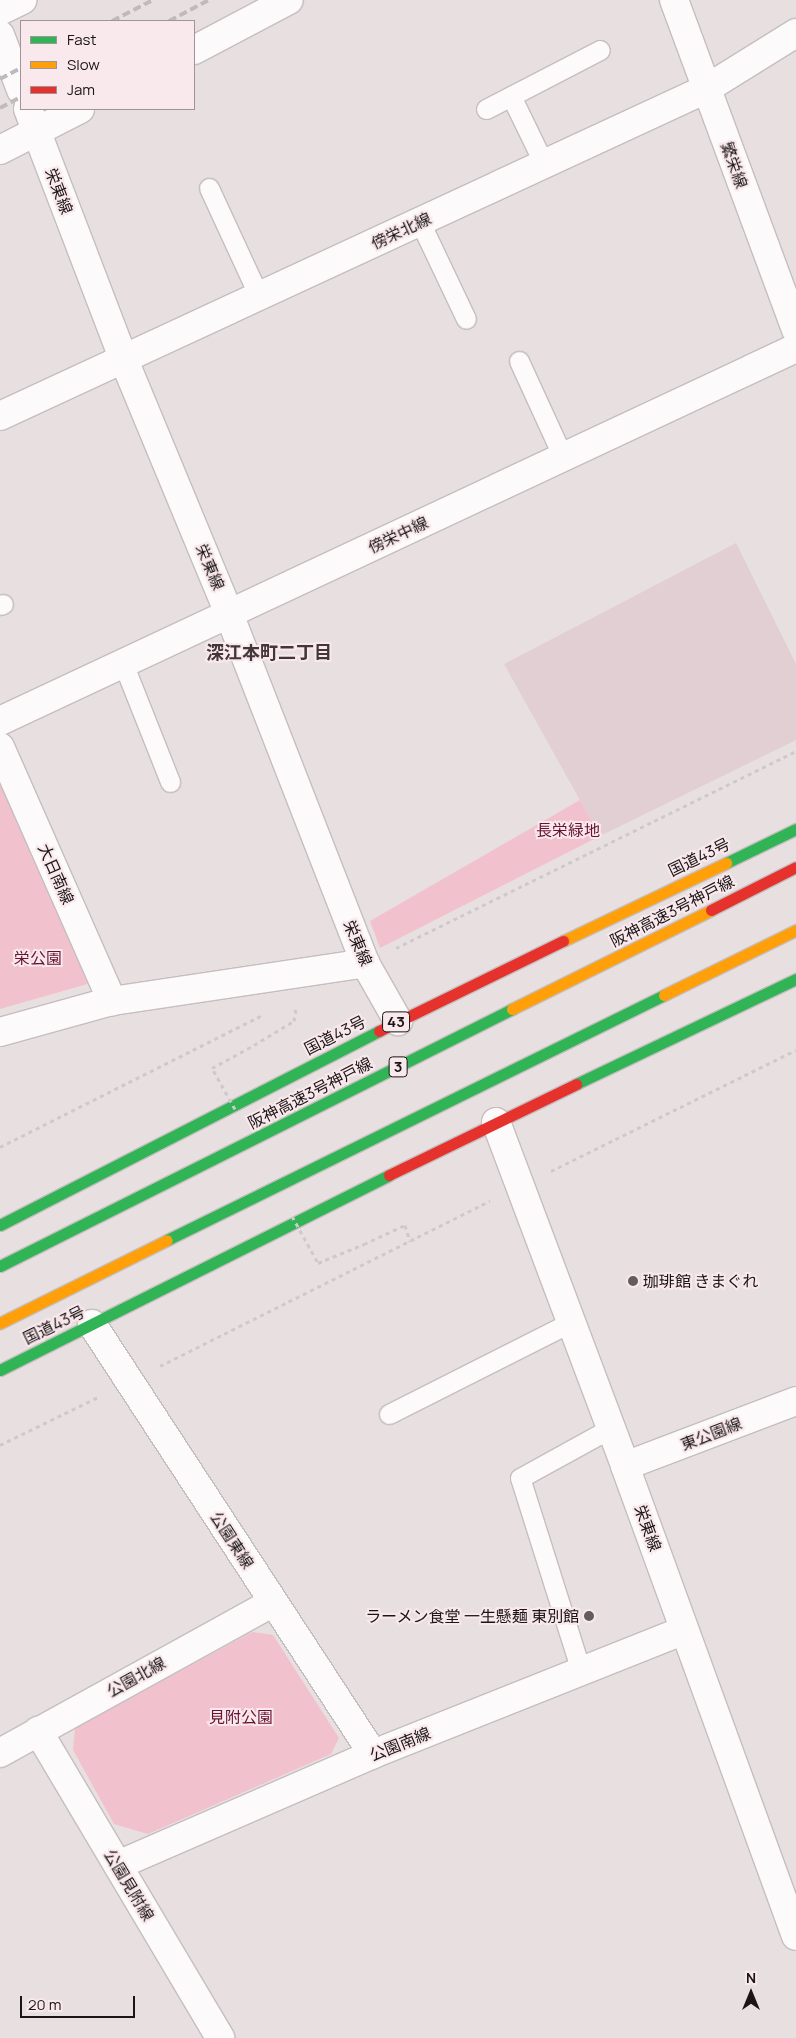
<!DOCTYPE html>
<meta charset="utf-8">
<style>
body{margin:0}
#map{position:relative;width:796px;height:2038px;overflow:hidden;background:#e8dfe1;font-family:Manrope,"Noto Sans JP",sans-serif}
div>[style]{position:absolute}
.built>*{inset:0;background:#e1cfd3}
.green>*{inset:0;background:#f1c2cd}
.path>*{height:3px;margin-top:-1.5px;transform-origin:0;background:repeating-linear-gradient(90deg,#cdcacb 0 4px,transparent 0 8px)}
.roads{filter:drop-shadow(1px 0 #c5bebf) drop-shadow(-1px 0 #c5bebf) drop-shadow(0 1px #c5bebf) drop-shadow(0 -1px #c5bebf)}
.lane>*{height:19px;margin:-9.5px;padding:0 9.5px;transform-origin:9.5px;border-radius:9.5px;background:#fcfafa}
.street>*{height:28px;margin:-14px;padding:0 14px;transform-origin:14px;border-radius:14px;background:#fcfafa}
.fast>*{height:11px;margin:-5.5px;padding:0 5.5px;transform-origin:5.5px;border-radius:5.5px;background:#30b455}
.slow>*{height:11px;margin:-5.5px;padding:0 5.5px;transform-origin:5.5px;border-radius:5.5px;background:#ff9f0a}
.jam>*{height:11px;margin:-5.5px;padding:0 5.5px;transform-origin:5.5px;border-radius:5.5px;background:#e5322d}
.rail>*{height:4px;margin-top:-2px;transform-origin:0;background:repeating-linear-gradient(90deg,#bebbbc 0 8px,transparent 0 12px)}
.path-bridge>*{height:3px;margin-top:-1.5px;transform-origin:0;background:repeating-linear-gradient(90deg,#cdcacb 0 4px,transparent 0 8px)}
.bridges{filter:drop-shadow(1px 0 #c5bebf) drop-shadow(-1px 0 #c5bebf) drop-shadow(0 1px #c5bebf) drop-shadow(0 -1px #c5bebf)}
.fast-bridge>*{height:11px;margin:-5.5px;padding:0 5.5px;transform-origin:5.5px;border-radius:5.5px;background:#30b455}
.slow-bridge>*{height:11px;margin:-5.5px;padding:0 5.5px;transform-origin:5.5px;border-radius:5.5px;background:#ff9f0a}
.jam-bridge>*{height:11px;margin:-5.5px;padding:0 5.5px;transform-origin:5.5px;border-radius:5.5px;background:#e5322d}
.dots>*{width:14px;height:14px;translate:-50% -50%;box-sizing:border-box;border:2px solid #f9e8ec;border-radius:50%}
span{translate:-50% -50%;white-space:nowrap;text-align:center;line-height:1.15;-webkit-text-stroke:4px #f9e8ec;paint-order:stroke}
.shield-label span{padding:1px 4px;background:#f9e8ec;border:1px solid;border-radius:4px;-webkit-text-stroke-width:0}
.shield-label{font-size:15px;color:#1a1516;font-weight:700}
.street-label{font-size:16px;color:#1a1516}
.park-label{font-size:16px;color:#681333}
.poi-label{font-size:16px;color:#1a1516}
.left{translate:0 -50%;text-align:left}
.right{translate:-100% -50%;text-align:right}
.neighbourhood-label{font-size:18px;color:#423638;font-weight:700}
.legend{position:absolute;left:20px;top:20px;width:175px;height:90px;box-sizing:border-box;background:#f9e8ec;border:1px solid #a09496;margin:0;padding:6px 9px;list-style:none;font-size:15px;color:#1a1516}
.legend li{display:flex;align-items:center;gap:10px;height:25px}
.legend b{width:25px;border:1px solid #a09496}
.north{position:absolute;left:726px;top:1968px;width:50px;height:50px;-webkit-text-stroke:4px #f9e8ec;paint-order:stroke;rotate:0deg;font-size:14px;font-weight:700;line-height:20px;text-align:center;color:#1a1516}
.north::after{content:'';display:block;margin:auto;width:18px;height:22px;background:#1a1516;clip-path:polygon(50% 0,100% 100%,50% 72%,0 100%)}
.scale{position:absolute;left:20px;top:1996px;width:115px;height:22px;box-sizing:border-box;border:2px solid #1a1516;border-top:0;padding-left:6px;font-size:15px;line-height:18px;white-space:nowrap;color:#1a1516;-webkit-text-stroke:4px #f9e8ec;paint-order:stroke}
</style>
<div id="map">
<div class="built">
<div style="clip-path:polygon(736px 543px,796px 664px,796px 740px,600px 836px,504px 664px)"></div>
</div>
<div class="green">
<div style="clip-path:polygon(0 775px,91px 983px,0 1009px)"></div>
<div style="clip-path:polygon(580px 800px,600px 836px,380px 948px,370px 921px)"></div>
<div style="clip-path:polygon(252px 1632px,273px 1635px,339px 1738px,331px 1754px,148px 1834px,114px 1824px,73px 1750px,75px 1728px)"></div>
</div>
<div class="path">
<div style="left:396px;top:948px;width:446px;rotate:-26.2deg"></div>
<div style="left:254px;top:1045px;width:47px;rotate:-31deg"></div>
<div style="left:294px;top:1021px;width:13px;rotate:-81deg"></div>
<div style="left:0;top:1147px;width:294px;rotate:-26.7deg"></div>
<div style="left:551px;top:1171px;width:273px;rotate:-26.3deg"></div>
<div style="left:364px;top:1244px;width:45px;rotate:-24.9deg"></div>
<div style="left:405px;top:1225px;width:17px;rotate:73deg"></div>
<div style="left:160px;top:1366px;width:369px;rotate:-26.6deg"></div>
<div style="left:0;top:1445px;width:109px;rotate:-26.1deg"></div>
</div>
<div class="roads">
<div class="lane">
<div style="left:511px;top:96px;width:76px;rotate:64.1deg"></div>
<div style="left:486px;top:109px;width:128px;rotate:-27.4deg"></div>
<div style="left:209px;top:188px;width:119px;rotate:65.2deg"></div>
<div style="left:420px;top:222px;width:107px;rotate:64.6deg"></div>
<div style="left:519px;top:361px;width:106px;rotate:65.4deg"></div>
<div style="left:0;top:605px;width:3px;rotate:-18deg"></div>
<div style="left:123px;top:663px;width:128px;rotate:68.4deg"></div>
<div style="left:389px;top:1414px;width:204px;rotate:-26.8deg"></div>
<div style="left:581px;top:1671px;width:202px;rotate:-107.5deg"></div>
<div style="left:520px;top:1478px;width:104px;rotate:-28.8deg"></div>
</div>
<div class="street">
<div style="left:674px;top:0;width:352px;rotate:69.7deg"></div>
<div style="left:0;top:11px;width:25px;rotate:-26deg"></div>
<div style="left:0;top:35px;width:59px;rotate:69.1deg"></div>
<div style="left:194px;top:50px;width:107px;rotate:-27.8deg"></div>
<div style="left:28px;top:109px;width:269px;rotate:69.1deg"></div>
<div style="left:124px;top:360px;width:275px;rotate:67.5deg"></div>
<div style="left:229px;top:614px;width:375px;rotate:68.7deg"></div>
<div style="left:365px;top:963px;width:67px;rotate:60.4deg"></div>
<div style="left:0;top:150px;width:90px;rotate:-27.1deg"></div>
<div style="left:0;top:416px;width:778px;rotate:-24.85deg"></div>
<div style="left:706px;top:89px;width:106px;rotate:-31.9deg"></div>
<div style="left:0;top:721px;width:879px;rotate:-25.11deg"></div>
<div style="left:0;top:747px;width:278px;rotate:66.2deg"></div>
<div style="left:0;top:1032px;width:116px;rotate:-15.5deg"></div>
<div style="left:112px;top:1001px;width:256px;rotate:-8.5deg"></div>
<div style="left:496px;top:1122px;width:367px;rotate:69.4deg"></div>
<div style="left:625px;top:1466px;width:500px;rotate:70.01deg"></div>
<div style="left:92px;top:1324px;width:514px;rotate:56.84deg"></div>
<div style="left:625px;top:1466px;width:183px;rotate:-20.8deg"></div>
<div style="left:38px;top:1731px;width:357px;rotate:59.3deg"></div>
<div style="left:0;top:1753px;width:312px;rotate:-28.9deg"></div>
<div style="left:118px;top:1865px;width:278px;rotate:-23.5deg"></div>
<div style="left:373px;top:1754px;width:335px;rotate:-21.7deg"></div>
</div>
<div class="fast">
<div style="left:726px;top:863px;width:78px;rotate:-25.9deg"></div>
<div style="left:576px;top:1084px;width:244px;rotate:-25.5deg"></div>
<div style="left:0;top:1225px;width:426px;rotate:-27.1deg"></div>
<div style="left:0;top:1370px;width:435px;rotate:-26.6deg"></div>
</div>
<div class="slow">
<div style="left:563px;top:941px;width:181px;rotate:-25.6deg"></div>
</div>
<div class="jam">
<div style="left:379px;top:1031px;width:205px;rotate:-26.1deg"></div>
<div style="left:389px;top:1175px;width:208px;rotate:-25.9deg"></div>
</div>
</div>
<div class="rail">
<div style="left:112px;top:21px;width:46px;rotate:-27.1deg"></div>
<div style="left:169px;top:21px;width:45px;rotate:-27.7deg"></div>
<div style="left:0;top:79px;width:24px;rotate:-28deg"></div>
<div style="left:0;top:108px;width:24px;rotate:-28deg"></div>
</div>
<div class="path-bridge">
<div style="left:235px;top:1109px;width:47px;rotate:-119.3deg"></div>
<div style="left:212px;top:1068px;width:48px;rotate:-28.7deg"></div>
<div style="left:292px;top:1216px;width:54px;rotate:61deg"></div>
<div style="left:318px;top:1263px;width:50px;rotate:-22.4deg"></div>
</div>
<div class="bridges">
<div class="fast-bridge">
<div style="left:167px;top:1240px;width:554px;rotate:-26.24deg"></div>
<div style="left:0;top:1266px;width:573px;rotate:-26.65deg"></div>
</div>
<div class="slow-bridge">
<div style="left:664px;top:995px;width:147px;rotate:-26.2deg"></div>
<div style="left:512px;top:1009px;width:222px;rotate:-26.4deg"></div>
<div style="left:0;top:1323px;width:186px;rotate:-26.4deg"></div>
</div>
<div class="jam-bridge">
<div style="left:711px;top:910px;width:95px;rotate:-26.8deg"></div>
</div>
</div>
<div class="dots">
<div style="left:633px;top:1281px;background:#625c5d"></div>
<div style="left:589px;top:1616px;background:#625c5d"></div>
</div>
<div class="shield-label">
<span style="left:396px;top:1022px">43</span>
<span style="left:398px;top:1067px">3</span>
</div>
<div class="street-label">
<span style="left:734px;top:165px;rotate:70deg">繁栄線</span>
<span style="left:59px;top:191px;rotate:69deg">栄東線</span>
<span style="left:401px;top:231px;rotate:-25deg">傍栄北線</span>
<span style="left:398px;top:535px;rotate:-25deg">傍栄中線</span>
<span style="left:210px;top:567px;rotate:67deg">栄東線</span>
<span style="left:699px;top:857px;rotate:-26deg">国道43号</span>
<span style="left:56px;top:874px;rotate:66deg">大日南線</span>
<span style="left:672px;top:911px;rotate:-27deg">阪神高速3号神戸線</span>
<span style="left:358px;top:943px;rotate:67deg">栄東線</span>
<span style="left:335px;top:1035px;rotate:-27deg">国道43号</span>
<span style="left:310px;top:1093px;rotate:-27deg">阪神高速3号神戸線</span>
<span style="left:54px;top:1325px;rotate:-26deg">国道43号</span>
<span style="left:711px;top:1434px;rotate:-21deg">東公園線</span>
<span style="left:648px;top:1528px;rotate:70deg">栄東線</span>
<span style="left:232px;top:1540px;rotate:57deg">公園東線</span>
<span style="left:136px;top:1677px;rotate:-29deg">公園北線</span>
<span style="left:400px;top:1744px;rotate:-22deg">公園南線</span>
<span style="left:129px;top:1885px;rotate:59deg">公園見附線</span>
</div>
<div class="park-label">
<span style="left:568px;top:830px">長栄緑地</span>
<span style="left:38px;top:958px">栄公園</span>
<span style="left:241px;top:1717px">見附公園</span>
</div>
<div class="poi-label">
<span class="left" style="left:643px;top:1281px">珈琲館 きまぐれ</span>
<span class="right" style="left:579px;top:1616px">ラーメン食堂 一生懸麺 東別館</span>
</div>
<div class="neighbourhood-label">
<span style="left:269px;top:652px">深江本町二丁目</span>
</div>
<ul class="legend">
<li><b style="height:6px;background:#30b455"></b>Fast</li>
<li><b style="height:6px;background:#ff9f0a"></b>Slow</li>
<li><b style="height:6px;background:#e5322d"></b>Jam</li>
</ul>
<div class="north">N</div>
<div class="scale">20 m</div>
</div>
